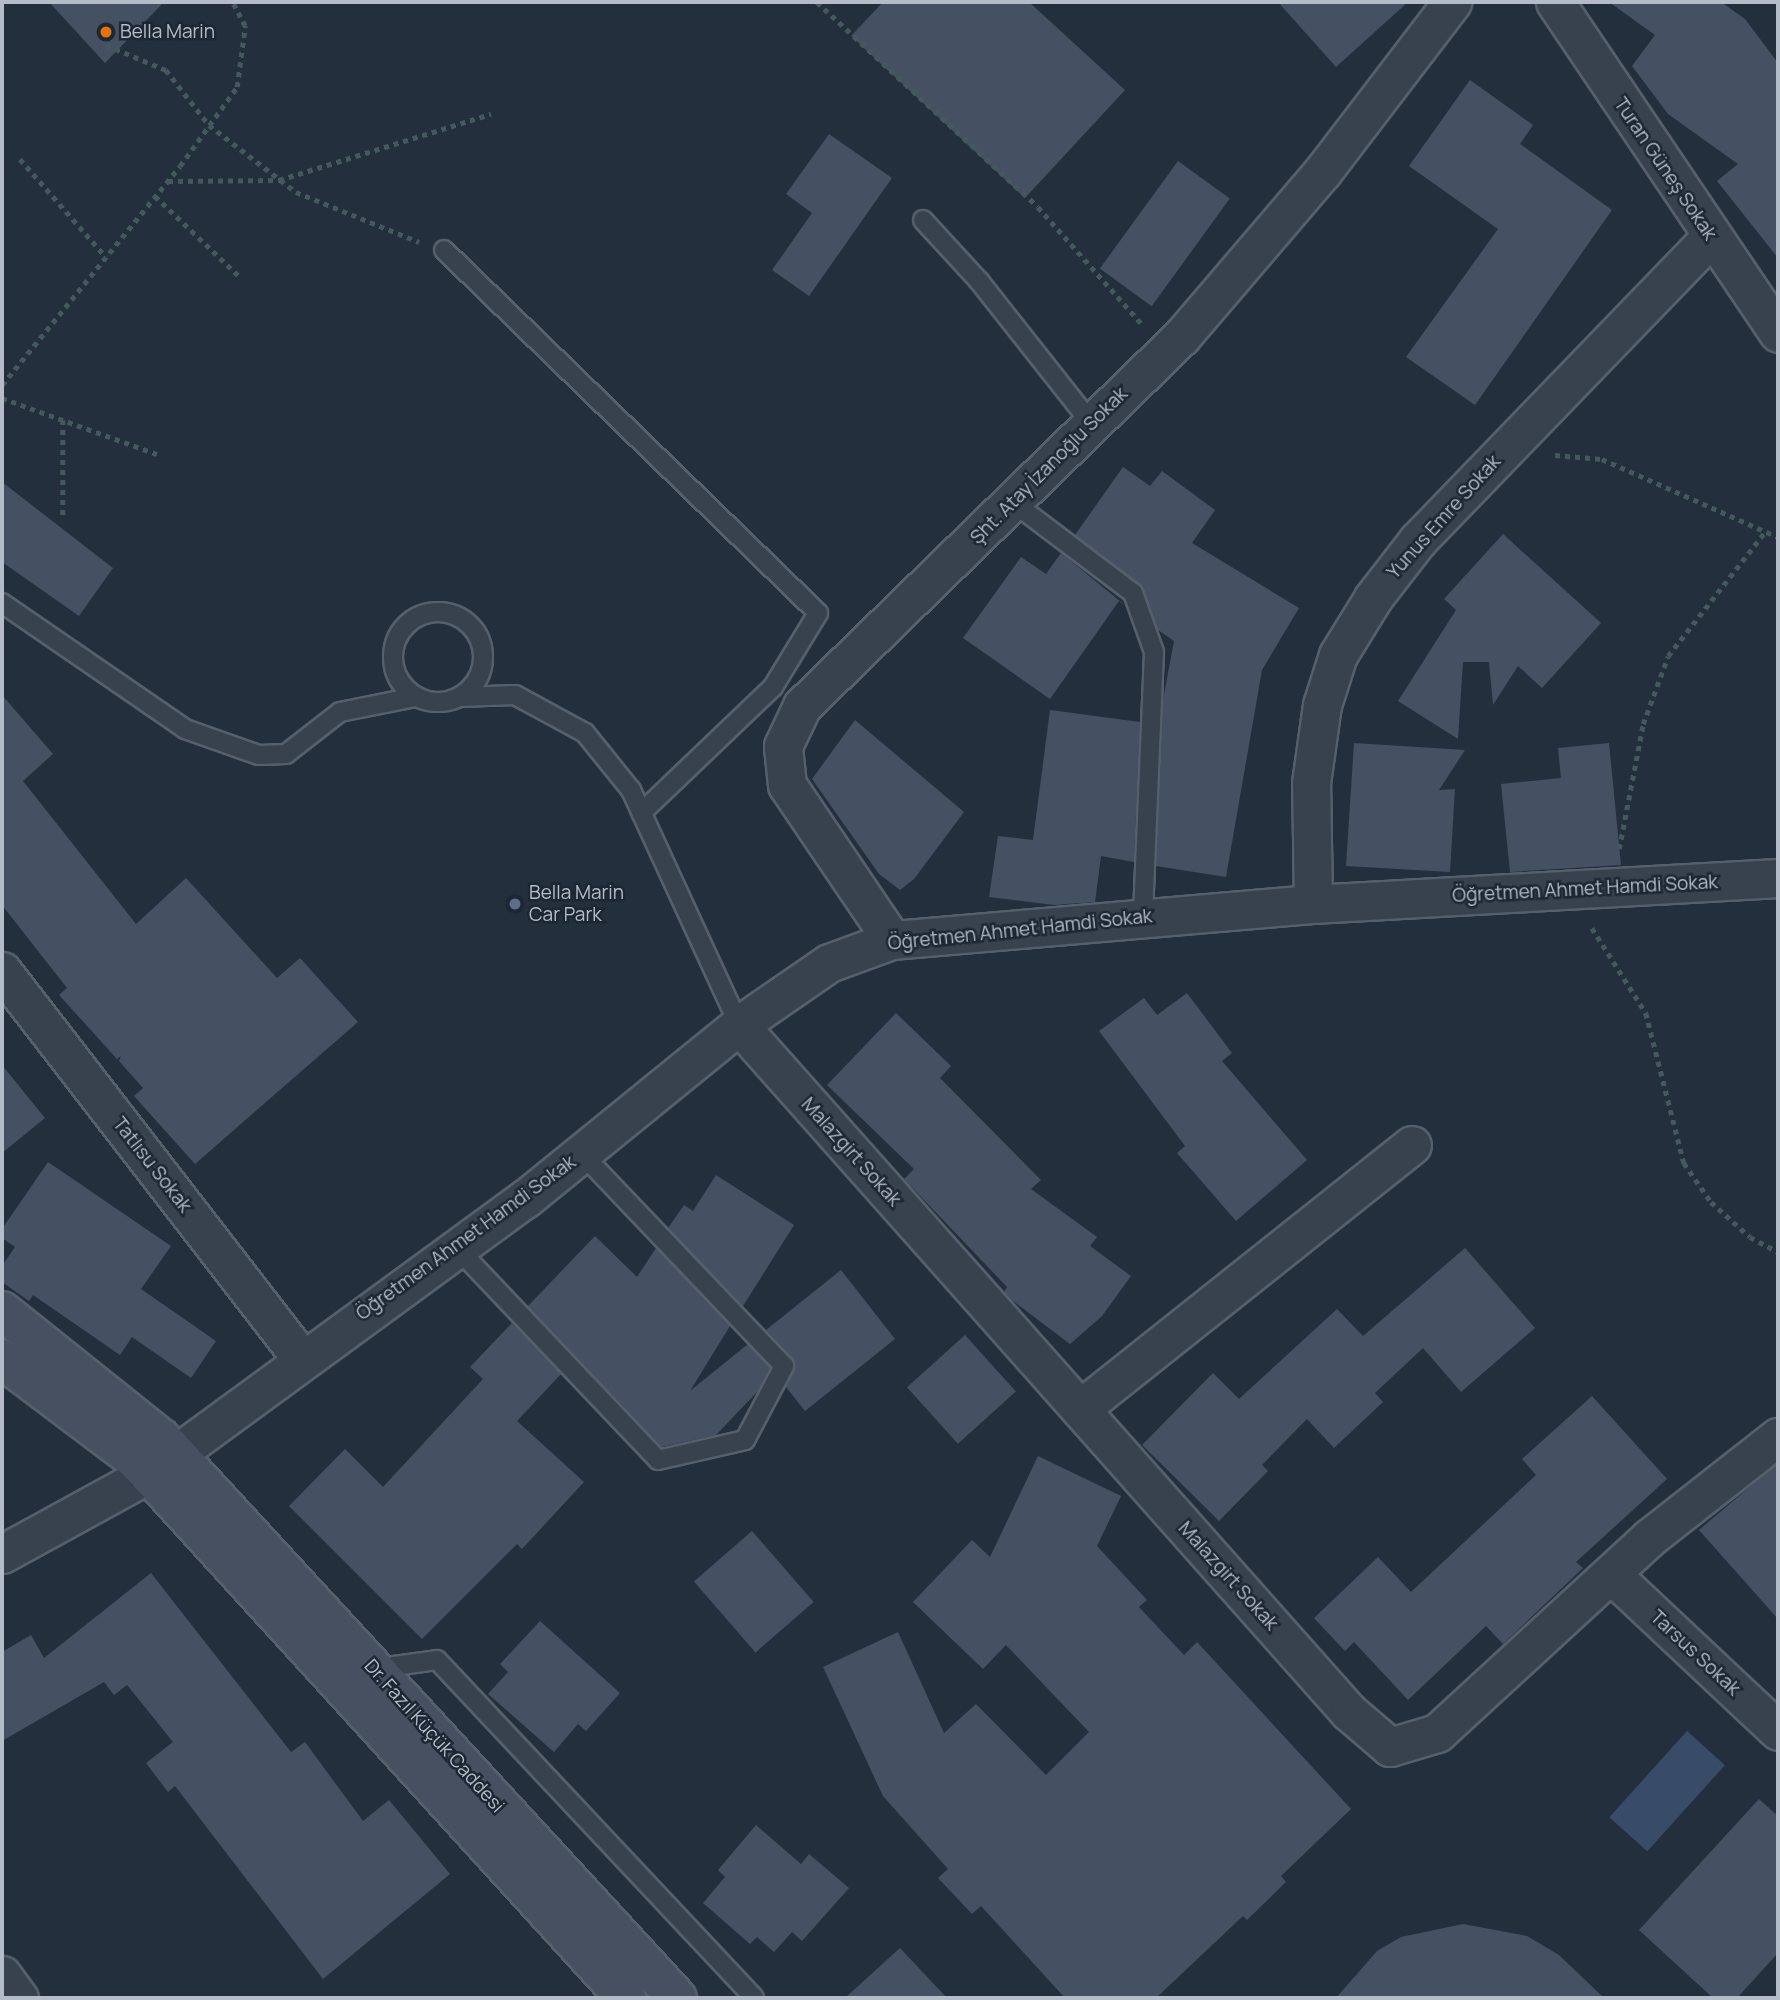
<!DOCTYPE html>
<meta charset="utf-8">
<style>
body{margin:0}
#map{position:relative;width:1780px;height:2000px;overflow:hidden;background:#242f3e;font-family:Manrope,sans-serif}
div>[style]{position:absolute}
.water>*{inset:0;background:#394c67;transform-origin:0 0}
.building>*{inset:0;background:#455162;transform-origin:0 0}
.path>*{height:4.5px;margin-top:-2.25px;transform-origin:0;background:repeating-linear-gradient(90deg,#44595c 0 5px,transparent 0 10px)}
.roads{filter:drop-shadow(2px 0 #565f6c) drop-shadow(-2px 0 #565f6c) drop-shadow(0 2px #565f6c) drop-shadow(0 -2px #565f6c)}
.lane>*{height:18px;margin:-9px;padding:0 9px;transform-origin:9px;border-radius:9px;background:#38414e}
.lane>.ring{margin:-9px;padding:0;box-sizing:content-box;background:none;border:18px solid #38414e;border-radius:50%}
.street>*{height:37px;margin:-18.5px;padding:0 18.5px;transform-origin:18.5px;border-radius:18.5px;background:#38414e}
.secondary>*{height:38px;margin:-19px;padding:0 19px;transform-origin:19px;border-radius:19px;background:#465061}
.dots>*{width:19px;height:19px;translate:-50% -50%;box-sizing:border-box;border:4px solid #1d2633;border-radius:50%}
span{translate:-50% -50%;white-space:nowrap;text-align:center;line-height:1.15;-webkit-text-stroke:5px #1d2633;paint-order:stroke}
.poi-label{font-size:19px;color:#b4bcc9}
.left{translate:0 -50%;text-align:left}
.street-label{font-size:19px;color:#b4bcc9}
.frame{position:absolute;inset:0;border:4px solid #b4bcc9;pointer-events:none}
</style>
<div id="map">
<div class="water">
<div style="left:1687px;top:1731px;width:51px;height:116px;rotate:42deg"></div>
</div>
<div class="building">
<div style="clip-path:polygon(49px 2px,164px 2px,105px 63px)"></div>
<div style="clip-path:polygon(883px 2px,1029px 2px,1125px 90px,1025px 198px,851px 36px)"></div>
<div style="clip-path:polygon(1278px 2px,1408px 2px,1336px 67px)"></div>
<div style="clip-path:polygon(1609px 2px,1721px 2px,1745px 19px,1778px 63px,1778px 258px,1717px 181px,1738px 164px,1668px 114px,1632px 66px,1655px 35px)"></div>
<div style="clip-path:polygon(1470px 80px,1533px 125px,1520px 144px,1612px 210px,1475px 405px,1406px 357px,1498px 229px,1409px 166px)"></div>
<div style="clip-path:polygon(829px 134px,892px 178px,809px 296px,772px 270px,812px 213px,786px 194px)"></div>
<div style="left:1178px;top:161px;width:64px;height:133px;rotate:36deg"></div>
<div style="clip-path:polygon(1123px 467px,1150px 486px,1162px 471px,1215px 510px,1192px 543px,1299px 608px,1262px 670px,1226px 877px,1156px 866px,1163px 700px,1174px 641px,1158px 630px,1140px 584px,1075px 535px)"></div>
<div style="clip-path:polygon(2px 482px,113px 568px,79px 616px,2px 562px)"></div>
<div style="clip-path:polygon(1503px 534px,1601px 623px,1542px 688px,1518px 666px,1493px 705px,1489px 662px,1463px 662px,1458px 739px,1398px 701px,1456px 610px,1444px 599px)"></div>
<div style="clip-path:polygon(1061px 553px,1126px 606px,1119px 601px,1050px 699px,963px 638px,1021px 557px,1046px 574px)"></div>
<div style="clip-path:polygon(2px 695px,53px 754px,23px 781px,136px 924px,186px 878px,277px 978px,300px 958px,358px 1022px,195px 1164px,134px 1096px,143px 1088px,119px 1061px,121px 1056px,117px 1059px,59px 995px,67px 988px,2px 905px)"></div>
<div style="clip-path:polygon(1050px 710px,1140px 722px,1134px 862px,1101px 856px,1095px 902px,1054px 905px,989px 897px,998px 836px,1033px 840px)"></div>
<div style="clip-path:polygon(855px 720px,964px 812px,914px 879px,900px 890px,879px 874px,812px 779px)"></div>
<div style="clip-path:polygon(1354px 743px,1465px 750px,1439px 790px,1455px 789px,1450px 872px,1346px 866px)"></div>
<div style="clip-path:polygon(1609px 743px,1621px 865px,1510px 872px,1501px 784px,1561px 778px,1558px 748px)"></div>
<div style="clip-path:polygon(1187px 993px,1232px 1053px,1222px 1061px,1307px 1160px,1236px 1221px,1177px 1153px,1185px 1146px,1099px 1031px,1144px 998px,1157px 1015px)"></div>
<div style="clip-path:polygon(896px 1013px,951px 1066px,940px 1078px,1041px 1180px,1031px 1189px,1097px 1237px,1090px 1246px,1131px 1276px,1102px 1316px,1070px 1344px,1013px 1301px,1004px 1292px,1007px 1287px,904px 1179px,914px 1169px,827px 1085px)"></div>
<div style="clip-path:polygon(2px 1065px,45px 1118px,2px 1153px)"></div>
<div style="clip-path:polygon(48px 1162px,171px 1246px,141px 1289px,216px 1341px,191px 1378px,132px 1337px,120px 1355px,33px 1295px,29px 1301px,2px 1282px,2px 1266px,15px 1247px,2px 1238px,2px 1229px)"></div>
<div style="clip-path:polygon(716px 1175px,794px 1225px,743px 1306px,668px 1228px,684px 1205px,693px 1211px)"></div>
<div style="clip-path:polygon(595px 1236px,637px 1277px,656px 1248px,730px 1326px,690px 1391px,748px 1344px,770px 1368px,758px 1391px,716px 1435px,662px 1447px,528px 1306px)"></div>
<div style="clip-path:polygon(1465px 1248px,1535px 1328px,1461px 1392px,1423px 1348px,1375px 1393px,1383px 1402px,1334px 1448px,1307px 1419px,1262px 1465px,1268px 1471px,1219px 1521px,1142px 1445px,1213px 1373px,1239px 1399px,1337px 1309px,1363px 1336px)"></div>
<div style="clip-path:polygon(841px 1270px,895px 1339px,805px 1411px,786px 1387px,794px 1371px,793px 1359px,766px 1330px)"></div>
<div style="clip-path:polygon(512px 1323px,561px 1374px,517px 1421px,584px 1482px,522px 1549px,517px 1544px,422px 1639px,289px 1506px,345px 1449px,383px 1487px,483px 1379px,470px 1367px)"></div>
<div style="left:965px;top:1335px;width:76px;height:78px;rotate:48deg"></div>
<div style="clip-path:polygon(1592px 1396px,1667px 1479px,1576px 1562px,1583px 1568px,1503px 1644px,1486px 1626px,1408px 1700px,1354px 1642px,1345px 1651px,1314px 1618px,1378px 1557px,1411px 1592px,1536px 1475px,1522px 1459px)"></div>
<div style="clip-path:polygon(1038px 1456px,1121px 1496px,1097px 1546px,1147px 1600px,1139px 1607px,1184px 1655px,1197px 1642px,1351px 1809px,1281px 1876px,1286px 1882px,1247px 1920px,1243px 1916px,1156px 1998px,1065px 1998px,981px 1906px,972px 1914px,938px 1878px,948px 1869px,883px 1796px,823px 1667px,898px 1632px,944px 1733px,976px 1704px,1046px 1775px,1089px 1732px,1006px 1645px,983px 1669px,913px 1602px,972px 1540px,990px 1557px)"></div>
<div style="clip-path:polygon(1778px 1463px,1778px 1619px,1699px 1530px)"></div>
<div style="left:752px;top:1531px;width:94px;height:77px;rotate:49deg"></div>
<div style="clip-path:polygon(151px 1573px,291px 1752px,305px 1742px,363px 1821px,389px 1800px,450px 1874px,323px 1979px,175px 1786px,168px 1792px,146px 1763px,173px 1742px,127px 1685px,114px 1695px,104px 1682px,2px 1741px,2px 1652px,31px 1635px,44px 1658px)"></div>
<div style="clip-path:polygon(540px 1621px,620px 1693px,586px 1731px,578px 1724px,554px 1752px,488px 1694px,508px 1672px,500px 1664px)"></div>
<div style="clip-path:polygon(1759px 1799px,1778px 1816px,1778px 1953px,1737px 1998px,1713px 1998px,1639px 1930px)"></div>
<div style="clip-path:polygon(756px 1825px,801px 1864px,809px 1854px,849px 1888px,802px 1941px,792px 1932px,774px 1952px,757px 1937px,750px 1944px,703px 1903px,725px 1877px,718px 1870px)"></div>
<div style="clip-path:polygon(1463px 1924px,1527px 1936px,1559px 1955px,1604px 1998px,1336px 1998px,1377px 1951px,1401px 1937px)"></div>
<div style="clip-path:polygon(900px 1948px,947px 1998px,845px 1998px)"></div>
</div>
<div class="path">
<div style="left:817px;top:2px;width:301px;rotate:42.8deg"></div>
<div style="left:1038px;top:207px;width:155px;rotate:48.4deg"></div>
<div style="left:106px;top:45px;width:65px;rotate:22.6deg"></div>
<div style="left:166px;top:70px;width:70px;rotate:52deg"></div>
<div style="left:209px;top:125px;width:110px;rotate:37.6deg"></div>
<div style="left:296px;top:192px;width:133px;rotate:22.1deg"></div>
<div style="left:20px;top:159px;width:130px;rotate:48.7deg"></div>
<div style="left:168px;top:181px;width:111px;rotate:-0.5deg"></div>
<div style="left:279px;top:180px;width:222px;rotate:-17.3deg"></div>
<div style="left:155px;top:196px;width:116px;rotate:43.6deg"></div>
<div style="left:2px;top:385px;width:282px;rotate:-50.9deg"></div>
<div style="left:180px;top:166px;width:97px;rotate:-54.2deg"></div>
<div style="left:237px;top:87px;width:62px;rotate:-82.5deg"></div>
<div style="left:245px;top:26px;width:27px;rotate:-118deg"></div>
<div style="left:2px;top:398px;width:165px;rotate:19.9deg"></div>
<div style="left:63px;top:420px;width:95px;rotate:90deg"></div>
<div style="left:1555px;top:455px;width:47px;rotate:4.9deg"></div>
<div style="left:1602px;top:459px;width:193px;rotate:23.9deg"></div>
<div style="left:1619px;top:849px;width:127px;rotate:-79.1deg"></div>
<div style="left:1643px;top:724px;width:72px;rotate:-69.8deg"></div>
<div style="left:1668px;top:656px;width:157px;rotate:-52deg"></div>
<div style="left:1592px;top:928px;width:101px;rotate:57.6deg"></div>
<div style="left:1646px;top:1013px;width:155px;rotate:75.8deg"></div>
<div style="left:1684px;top:1163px;width:47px;rotate:55.3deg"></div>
<div style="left:1711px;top:1202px;width:52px;rotate:41.9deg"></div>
<div style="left:1750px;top:1237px;width:32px;rotate:28deg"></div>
</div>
<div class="roads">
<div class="lane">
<div style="left:923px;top:220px;width:83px;rotate:47.4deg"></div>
<div style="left:979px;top:281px;width:181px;rotate:51.7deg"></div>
<div style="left:444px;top:250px;width:521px;rotate:44.14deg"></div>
<div style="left:818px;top:613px;width:87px;rotate:121.3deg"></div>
<div style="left:773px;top:687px;width:182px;rotate:136.3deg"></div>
<div style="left:1014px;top:503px;width:149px;rotate:37.1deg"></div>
<div style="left:1133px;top:593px;width:63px;rotate:70.4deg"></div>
<div style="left:1154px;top:652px;width:264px;rotate:92.4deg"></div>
<div style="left:2px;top:603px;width:222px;rotate:34.5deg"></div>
<div style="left:185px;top:729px;width:78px;rotate:19.4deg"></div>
<div style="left:259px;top:755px;width:27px;rotate:-2deg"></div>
<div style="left:286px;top:754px;width:68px;rotate:-37.9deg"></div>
<div style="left:340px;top:712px;width:76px;rotate:-11.3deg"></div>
<div class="ring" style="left:393px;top:612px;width:72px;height:72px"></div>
<div style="left:460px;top:697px;width:55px;rotate:-2.1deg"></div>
<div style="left:515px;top:695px;width:80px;rotate:28.5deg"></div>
<div style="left:585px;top:733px;width:73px;rotate:51.1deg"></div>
<div style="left:631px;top:790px;width:259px;rotate:65.3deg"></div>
<div style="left:457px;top:1248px;width:292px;rotate:46.5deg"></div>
<div style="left:658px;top:1460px;width:89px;rotate:-12.9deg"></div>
<div style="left:745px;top:1440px;width:84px;rotate:-62.2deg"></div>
<div style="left:784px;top:1366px;width:294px;rotate:-133.6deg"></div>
<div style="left:380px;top:1676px;width:17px;rotate:-36deg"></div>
<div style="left:394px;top:1666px;width:43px;rotate:-7.9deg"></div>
<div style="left:437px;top:1660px;width:463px;rotate:46.8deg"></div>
</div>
<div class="street">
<div style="left:1555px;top:2px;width:399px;rotate:56deg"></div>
<div style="left:1313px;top:904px;width:121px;rotate:-90.9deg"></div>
<div style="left:1311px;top:783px;width:79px;rotate:-82deg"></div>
<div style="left:1322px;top:705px;width:52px;rotate:-72.3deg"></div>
<div style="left:1338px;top:655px;width:67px;rotate:-58.4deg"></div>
<div style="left:1373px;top:598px;width:73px;rotate:-52.2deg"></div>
<div style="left:1418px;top:540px;width:420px;rotate:-46deg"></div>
<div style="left:892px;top:940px;width:187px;rotate:-124.1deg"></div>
<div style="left:787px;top:785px;width:39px;rotate:-96deg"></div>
<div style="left:783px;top:746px;width:44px;rotate:-64.6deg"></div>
<div style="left:802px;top:706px;width:530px;rotate:-44.24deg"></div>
<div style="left:1182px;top:336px;width:217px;rotate:-49.5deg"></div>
<div style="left:1323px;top:171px;width:213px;rotate:-52.6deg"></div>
<div style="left:2px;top:971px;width:489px;rotate:52.3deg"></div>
<div style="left:739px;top:1025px;width:919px;rotate:48.4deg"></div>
<div style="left:1349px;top:1712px;width:54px;rotate:40.5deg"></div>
<div style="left:1390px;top:1747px;width:49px;rotate:-16.6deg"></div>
<div style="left:1437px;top:1733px;width:288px;rotate:-42.6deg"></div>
<div style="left:1649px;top:1538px;width:164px;rotate:-38.1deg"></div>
<div style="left:1080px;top:1409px;width:424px;rotate:-38.5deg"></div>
<div style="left:176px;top:1454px;width:432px;rotate:-36.2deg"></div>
<div style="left:525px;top:1199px;width:276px;rotate:-39.1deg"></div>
<div style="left:739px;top:1025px;width:109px;rotate:-34.6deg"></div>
<div style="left:829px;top:963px;width:67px;rotate:-20.1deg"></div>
<div style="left:892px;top:940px;width:423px;rotate:-4.9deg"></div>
<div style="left:1313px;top:904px;width:466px;rotate:-3.2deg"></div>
<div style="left:2px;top:1554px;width:166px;rotate:-28.7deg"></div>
<div style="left:1611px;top:1574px;width:229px;rotate:43.2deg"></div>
<div style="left:2px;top:1975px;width:29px;rotate:54deg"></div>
</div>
<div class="secondary">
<div style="left:2px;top:1311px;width:205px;rotate:38.7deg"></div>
<div style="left:162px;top:1439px;width:760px;rotate:47.35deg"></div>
<div style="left:2px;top:1359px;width:168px;rotate:37deg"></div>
<div style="left:136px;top:1460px;width:728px;rotate:47.67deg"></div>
</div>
</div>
<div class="dots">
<div style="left:106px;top:32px;background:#e8710a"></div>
<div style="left:515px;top:904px;background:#5c6f8a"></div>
</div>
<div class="poi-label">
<span class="left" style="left:120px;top:32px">Bella Marin</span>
<span class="left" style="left:529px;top:904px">Bella Marin<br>Car Park</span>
</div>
<div class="street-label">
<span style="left:1665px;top:169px;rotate:56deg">Turan Güneş Sokak</span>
<span style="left:1049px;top:466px;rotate:-45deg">Şht. Atay İzanoğlu Sokak</span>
<span style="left:1444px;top:517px;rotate:-48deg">Yunus Emre Sokak</span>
<span style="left:1585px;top:889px;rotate:-3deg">Öğretmen Ahmet Hamdi Sokak</span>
<span style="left:1020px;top:930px;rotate:-6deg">Öğretmen Ahmet Hamdi Sokak</span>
<span style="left:851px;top:1152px;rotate:48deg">Malazgirt Sokak</span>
<span style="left:152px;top:1165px;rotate:52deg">Tatlısu Sokak</span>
<span style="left:466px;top:1238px;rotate:-36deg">Öğretmen Ahmet Hamdi Sokak</span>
<span style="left:1228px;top:1576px;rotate:48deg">Malazgirt Sokak</span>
<span style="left:1695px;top:1653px;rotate:43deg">Tarsus Sokak</span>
<span style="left:434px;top:1736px;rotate:48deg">Dr. Fazıl Küçük Caddesi</span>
</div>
<div class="frame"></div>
</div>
